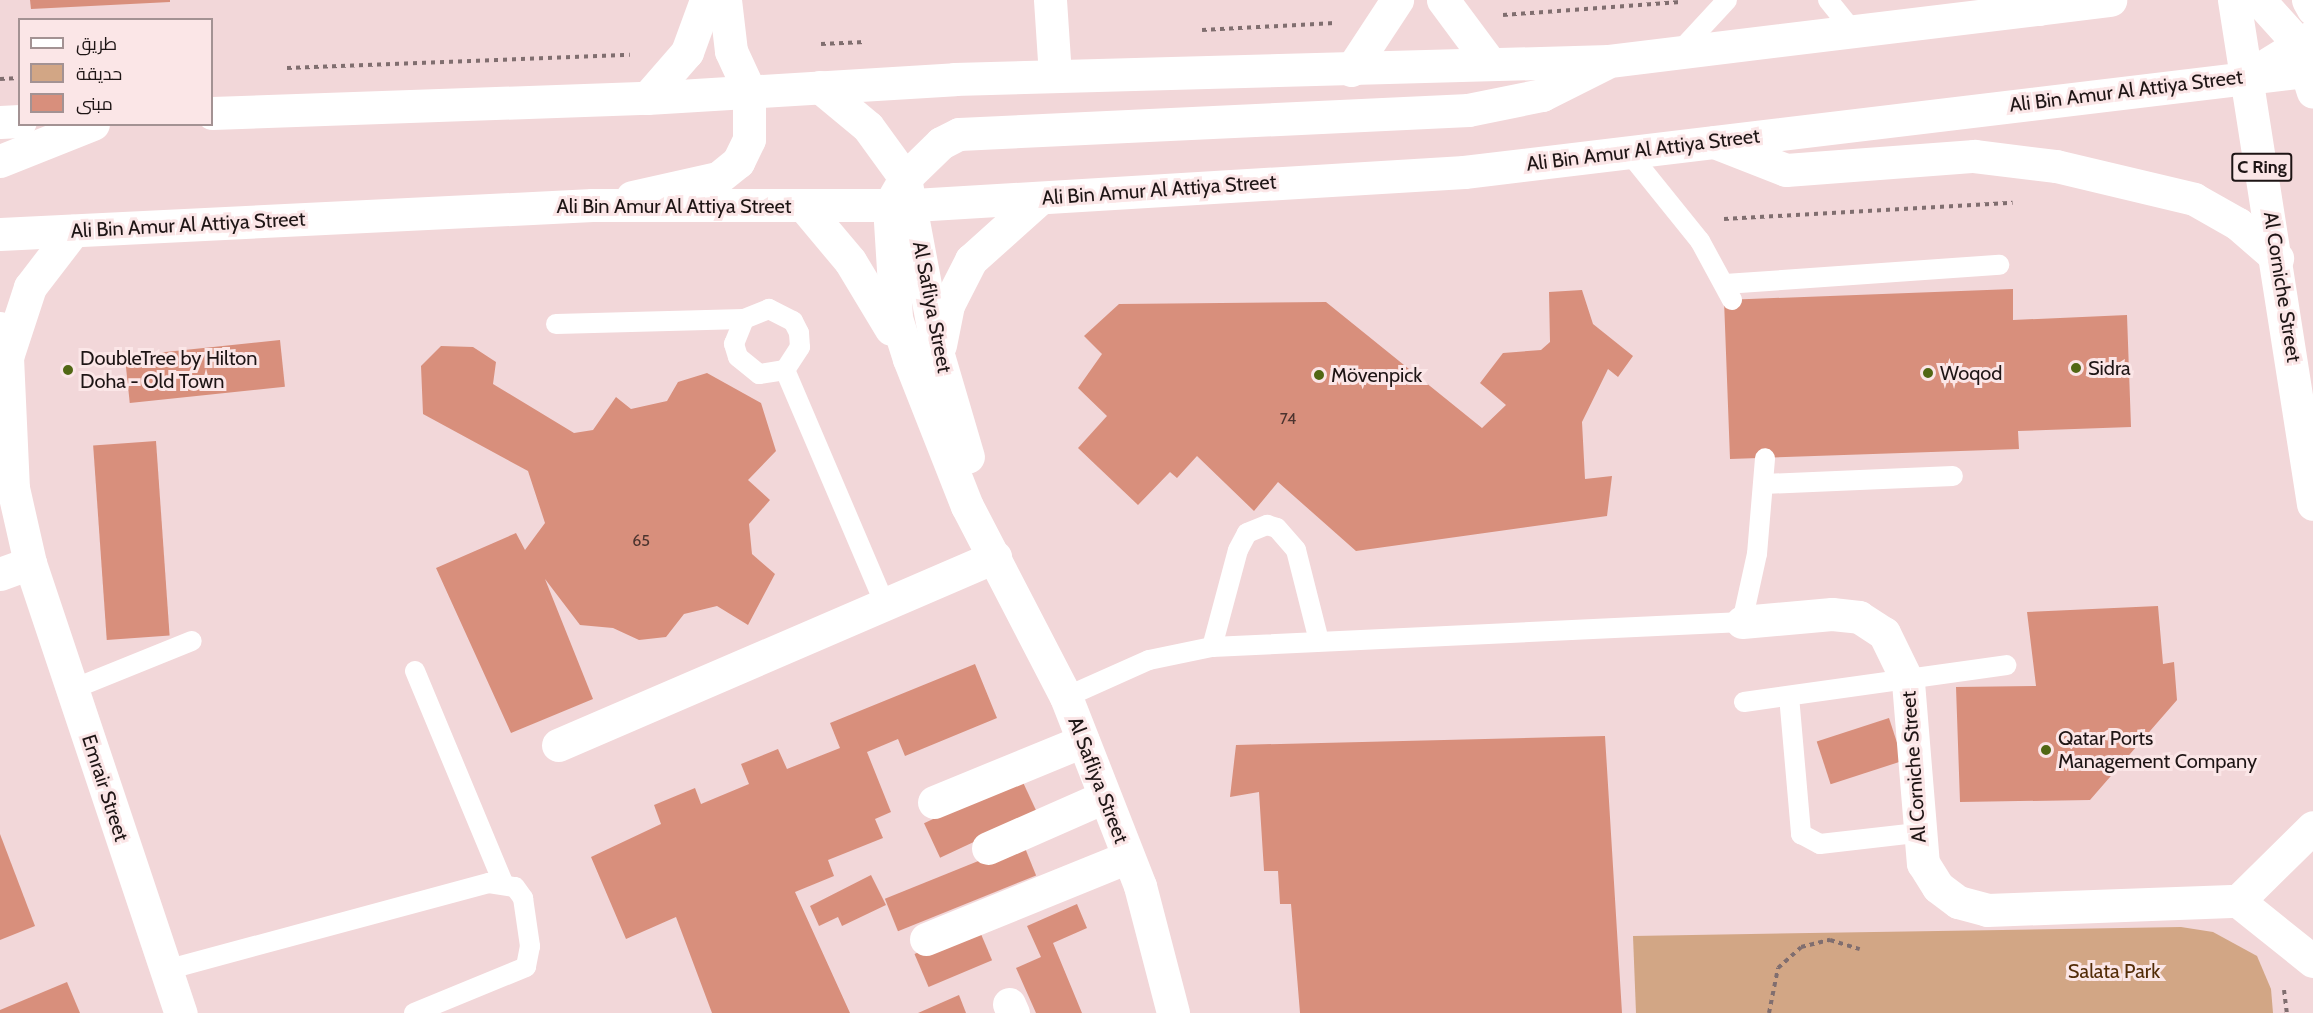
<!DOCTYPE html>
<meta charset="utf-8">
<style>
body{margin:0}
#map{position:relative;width:2313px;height:1013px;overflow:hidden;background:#f2d7d9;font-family:Cabin,Cairo,sans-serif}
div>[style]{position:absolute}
.green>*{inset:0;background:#d2a685}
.building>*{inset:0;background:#d88f7c;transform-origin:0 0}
.path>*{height:4px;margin-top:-2px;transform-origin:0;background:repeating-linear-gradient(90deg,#806e6f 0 4.5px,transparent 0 9px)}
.lane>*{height:20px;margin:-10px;padding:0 10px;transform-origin:10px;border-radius:10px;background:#fff}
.street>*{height:33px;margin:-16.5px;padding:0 16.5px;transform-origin:16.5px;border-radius:16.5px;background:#fff}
.secondary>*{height:33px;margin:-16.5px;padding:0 16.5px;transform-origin:16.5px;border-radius:16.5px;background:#fff}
.primary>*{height:33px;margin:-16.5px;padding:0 16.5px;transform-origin:16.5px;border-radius:16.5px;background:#fff}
.highway>*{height:33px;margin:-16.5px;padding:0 16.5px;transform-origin:16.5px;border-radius:16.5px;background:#fff}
.dots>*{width:16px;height:16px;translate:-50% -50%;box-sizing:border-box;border:3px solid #fbe6e7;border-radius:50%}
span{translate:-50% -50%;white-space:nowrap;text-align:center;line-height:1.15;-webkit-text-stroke:6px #fbe6e7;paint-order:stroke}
.number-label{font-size:16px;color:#4c342f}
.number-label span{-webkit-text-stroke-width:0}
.shield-label span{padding:2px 4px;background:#fbe6e7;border:2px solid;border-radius:4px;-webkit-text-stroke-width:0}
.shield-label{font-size:18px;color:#1e1515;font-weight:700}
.street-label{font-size:20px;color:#1e1515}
.poi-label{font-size:20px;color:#1e1515}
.left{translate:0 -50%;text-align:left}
.park-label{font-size:20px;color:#532c08}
.legend{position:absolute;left:18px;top:18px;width:195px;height:108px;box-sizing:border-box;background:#fbe6e7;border:2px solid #a39293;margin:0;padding:8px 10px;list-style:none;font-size:18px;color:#1e1515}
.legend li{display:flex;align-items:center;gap:12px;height:30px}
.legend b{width:30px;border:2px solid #a39293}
</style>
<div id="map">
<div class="green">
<div style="clip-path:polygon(2181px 927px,2213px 932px,2257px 956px,2271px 989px,2273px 1013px,1636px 1013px,1633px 936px)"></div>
</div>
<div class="building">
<div style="clip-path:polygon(30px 0,170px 0,170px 2px,31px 9px)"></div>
<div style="clip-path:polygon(2013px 289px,2013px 320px,2127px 315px,2131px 427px,2018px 431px,2019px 449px,1730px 459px,1724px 300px)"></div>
<div style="clip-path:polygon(1582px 290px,1593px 324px,1633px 356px,1618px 377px,1608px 369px,1582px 422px,1585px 479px,1612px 476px,1607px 516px,1356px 551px,1278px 482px,1254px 511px,1197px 456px,1177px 478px,1170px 472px,1138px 505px,1078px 448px,1107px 416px,1078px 388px,1102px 354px,1084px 336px,1119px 304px,1326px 302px,1482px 428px,1506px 405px,1480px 383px,1503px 353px,1541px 350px,1550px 342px,1549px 292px)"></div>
<div style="left:280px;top:340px;width:47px;height:156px;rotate:84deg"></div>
<div style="clip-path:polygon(441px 346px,473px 347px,496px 362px,493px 384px,574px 433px,593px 430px,616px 397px,631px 409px,667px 401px,678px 382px,707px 373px,761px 403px,776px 451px,748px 480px,770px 500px,749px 524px,752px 554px,775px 574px,748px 625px,717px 606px,684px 614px,666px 637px,639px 640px,613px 628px,580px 625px,545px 579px,593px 699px,511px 733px,436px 568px,516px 533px,525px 550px,545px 523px,528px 471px,423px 414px,421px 366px)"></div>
<div style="left:156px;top:441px;width:195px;height:63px;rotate:86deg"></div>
<div style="clip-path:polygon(2158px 606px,2163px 664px,2174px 662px,2177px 700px,2090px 800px,1960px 802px,1956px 687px,2036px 686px,2027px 612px)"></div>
<div style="clip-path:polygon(975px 664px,997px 718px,905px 756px,898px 739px,867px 752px,891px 812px,875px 819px,883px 838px,828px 860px,834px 876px,795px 892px,850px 1013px,712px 1013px,676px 917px,626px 939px,591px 857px,661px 824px,654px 805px,695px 788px,701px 804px,749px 784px,741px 764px,778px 749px,787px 769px,840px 748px,830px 723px)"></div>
<div style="left:1889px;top:718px;width:45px;height:76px;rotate:72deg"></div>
<div style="clip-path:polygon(1605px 736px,1622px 1013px,1300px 1013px,1291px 904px,1280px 904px,1278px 871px,1264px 871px,1259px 792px,1230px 797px,1236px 745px)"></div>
<div style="left:1021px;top:778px;width:38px;height:107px;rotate:65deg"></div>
<div style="clip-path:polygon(0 834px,35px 926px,0 940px)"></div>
<div style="left:1023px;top:843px;width:35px;height:149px;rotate:68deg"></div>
<div style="clip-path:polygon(871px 875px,886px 905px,842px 926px,838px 917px,819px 926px,810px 906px)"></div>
<div style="clip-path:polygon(1077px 904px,1087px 928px,1053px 943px,1082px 1013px,1036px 1013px,1016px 968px,1041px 957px,1027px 926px)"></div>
<div style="left:978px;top:927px;width:36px;height:69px;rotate:67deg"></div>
<div style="clip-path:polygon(67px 982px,80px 1013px,0 1013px,0 1010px)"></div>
<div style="clip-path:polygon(959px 995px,966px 1013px,918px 1013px)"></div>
</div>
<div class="path">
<div style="left:1503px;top:15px;width:178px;rotate:-4.2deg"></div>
<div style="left:1202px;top:30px;width:133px;rotate:-3deg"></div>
<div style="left:821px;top:44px;width:44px;rotate:-2.6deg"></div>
<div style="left:287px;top:68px;width:343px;rotate:-2.2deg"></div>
<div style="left:0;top:79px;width:20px;rotate:-3deg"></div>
<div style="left:1724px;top:219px;width:289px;rotate:-3.2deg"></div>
<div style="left:2284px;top:990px;width:23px;rotate:83deg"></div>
<div style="left:1769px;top:1013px;width:46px;rotate:-78.7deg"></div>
<div style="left:1778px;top:968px;width:31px;rotate:-42deg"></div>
<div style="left:1801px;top:947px;width:30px;rotate:-14deg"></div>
<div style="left:1830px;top:940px;width:31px;rotate:17deg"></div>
</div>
<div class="lane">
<div style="left:1828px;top:0;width:45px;rotate:51.3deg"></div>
<div style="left:1678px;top:53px;width:72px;rotate:-47.2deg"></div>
<div style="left:1629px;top:153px;width:113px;rotate:51.1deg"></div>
<div style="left:1700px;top:241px;width:67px;rotate:61.5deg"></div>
<div style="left:1725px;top:284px;width:275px;rotate:-4deg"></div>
<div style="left:556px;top:324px;width:188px;rotate:-1.5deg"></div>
<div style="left:744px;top:319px;width:27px;rotate:-22deg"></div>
<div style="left:769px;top:309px;width:27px;rotate:27deg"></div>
<div style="left:793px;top:321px;width:13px;rotate:63deg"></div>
<div style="left:799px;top:333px;width:14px;rotate:86deg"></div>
<div style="left:800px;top:347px;width:27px;rotate:123deg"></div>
<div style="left:785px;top:370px;width:26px;rotate:171deg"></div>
<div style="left:759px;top:374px;width:27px;rotate:-141deg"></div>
<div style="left:738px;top:357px;width:14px;rotate:-107deg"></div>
<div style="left:734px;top:344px;width:27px;rotate:-68deg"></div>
<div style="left:785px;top:370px;width:255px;rotate:66.9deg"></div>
<div style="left:1764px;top:484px;width:189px;rotate:-2.4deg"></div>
<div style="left:1212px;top:647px;width:100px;rotate:-75deg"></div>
<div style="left:1238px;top:550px;width:19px;rotate:-62deg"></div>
<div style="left:1247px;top:533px;width:22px;rotate:-22deg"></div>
<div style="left:1267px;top:525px;width:10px;rotate:17deg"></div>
<div style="left:1277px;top:528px;width:29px;rotate:49deg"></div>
<div style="left:1296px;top:550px;width:94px;rotate:75.8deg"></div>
<div style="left:415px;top:671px;width:229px;rotate:67.4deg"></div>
<div style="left:73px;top:689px;width:128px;rotate:-22deg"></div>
<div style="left:1789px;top:696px;width:139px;rotate:85deg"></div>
<div style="left:1801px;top:834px;width:21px;rotate:28deg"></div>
<div style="left:1820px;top:844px;width:98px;rotate:-6.5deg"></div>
<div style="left:1066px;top:697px;width:91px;rotate:-24deg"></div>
<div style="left:1149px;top:660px;width:64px;rotate:-11.7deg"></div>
<div style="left:1212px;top:647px;width:531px;rotate:-2.7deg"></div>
<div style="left:1742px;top:622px;width:70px;rotate:-77.6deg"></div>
<div style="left:1757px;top:554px;width:96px;rotate:-85.2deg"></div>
<div style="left:1744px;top:702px;width:265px;rotate:-8deg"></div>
<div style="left:166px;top:970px;width:335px;rotate:-15.1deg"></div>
<div style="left:489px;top:883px;width:26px;rotate:9deg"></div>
<div style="left:515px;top:887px;width:14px;rotate:54deg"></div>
<div style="left:523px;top:898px;width:49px;rotate:81.7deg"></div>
<div style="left:530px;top:946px;width:21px;rotate:101deg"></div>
<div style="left:526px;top:967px;width:121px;rotate:157.7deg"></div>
</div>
<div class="street">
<div style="left:1050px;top:0;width:76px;rotate:86.2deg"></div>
<div style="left:1443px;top:0;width:77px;rotate:53.4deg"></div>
<div style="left:1351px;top:70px;width:84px;rotate:-56.7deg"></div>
<div style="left:647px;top:98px;width:61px;rotate:-49deg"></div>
<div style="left:687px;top:52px;width:55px;rotate:-69.9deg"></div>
<div style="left:632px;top:197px;width:88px;rotate:-12.5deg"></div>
<div style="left:718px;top:178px;width:26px;rotate:-39deg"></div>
<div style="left:738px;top:162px;width:25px;rotate:-64deg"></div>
<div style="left:749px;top:139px;width:49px;rotate:-90deg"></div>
<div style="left:749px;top:90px;width:43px;rotate:-114.8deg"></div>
<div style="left:731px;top:51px;width:51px;rotate:-96.7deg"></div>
<div style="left:0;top:328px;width:30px;rotate:76deg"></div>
<div style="left:7px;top:357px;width:131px;rotate:87.4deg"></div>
<div style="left:13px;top:488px;width:77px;rotate:77.2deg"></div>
<div style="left:30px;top:563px;width:475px;rotate:71.5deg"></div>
<div style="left:7px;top:357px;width:74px;rotate:-71.8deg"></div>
<div style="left:30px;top:287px;width:71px;rotate:-52.5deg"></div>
<div style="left:0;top:574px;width:32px;rotate:-20deg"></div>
<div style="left:1742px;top:622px;width:90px;rotate:-5.1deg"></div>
<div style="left:1832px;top:614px;width:27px;rotate:6deg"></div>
<div style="left:1859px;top:617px;width:30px;rotate:33deg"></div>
<div style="left:1884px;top:633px;width:55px;rotate:63.9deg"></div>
<div style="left:1908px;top:682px;width:182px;rotate:85.3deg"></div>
<div style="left:1923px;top:863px;width:28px;rotate:58deg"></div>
<div style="left:1938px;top:887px;width:25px;rotate:37deg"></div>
<div style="left:1958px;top:902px;width:30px;rotate:15deg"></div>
<div style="left:1987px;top:910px;width:251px;rotate:-2.1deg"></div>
<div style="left:2238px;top:901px;width:96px;rotate:38.7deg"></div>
<div style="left:558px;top:745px;width:476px;rotate:-23.3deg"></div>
<div style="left:934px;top:802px;width:161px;rotate:-22.3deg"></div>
<div style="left:988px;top:848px;width:127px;rotate:-23.7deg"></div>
<div style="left:2238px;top:901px;width:105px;rotate:-44.6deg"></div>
<div style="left:926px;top:939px;width:218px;rotate:-22.1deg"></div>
<div style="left:1009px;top:1004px;width:10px;rotate:66deg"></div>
</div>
<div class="secondary">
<div style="left:820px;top:87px;width:62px;rotate:39.8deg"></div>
<div style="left:868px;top:127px;width:63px;rotate:54deg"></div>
<div style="left:905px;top:178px;width:180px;rotate:79.4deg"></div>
<div style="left:938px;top:355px;width:106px;rotate:73.6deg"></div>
<div style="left:803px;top:205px;width:73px;rotate:50deg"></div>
<div style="left:850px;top:261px;width:79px;rotate:58.9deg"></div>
<div style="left:889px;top:206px;width:112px;rotate:86.4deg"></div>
<div style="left:896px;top:318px;width:43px;rotate:72.4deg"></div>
<div style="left:909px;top:359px;width:158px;rotate:68.5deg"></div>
<div style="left:967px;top:506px;width:215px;rotate:62.6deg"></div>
<div style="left:1066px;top:697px;width:203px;rotate:68.6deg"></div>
<div style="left:1140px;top:886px;width:131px;rotate:75.4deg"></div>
<div style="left:940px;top:345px;width:41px;rotate:-78.7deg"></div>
<div style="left:948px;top:305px;width:51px;rotate:-62.9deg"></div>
<div style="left:971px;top:260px;width:93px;rotate:-41.9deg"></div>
</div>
<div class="primary">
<div style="left:212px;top:113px;width:435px;rotate:-2deg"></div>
<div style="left:647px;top:98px;width:308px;rotate:-3.5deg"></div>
<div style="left:954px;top:79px;width:655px;rotate:-1.57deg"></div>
<div style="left:1609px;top:61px;width:505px;rotate:-6.94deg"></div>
<div style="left:0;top:122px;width:20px;rotate:-3deg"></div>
<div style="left:0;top:161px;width:100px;rotate:-21.7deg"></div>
<div style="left:889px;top:206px;width:32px;rotate:-60deg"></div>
<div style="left:905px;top:178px;width:50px;rotate:-44.2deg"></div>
<div style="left:941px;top:143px;width:20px;rotate:-27deg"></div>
<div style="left:959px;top:134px;width:510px;rotate:-2.7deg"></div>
<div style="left:1468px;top:110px;width:76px;rotate:-11.5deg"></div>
<div style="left:1542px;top:95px;width:69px;rotate:-26.6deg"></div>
<div style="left:0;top:234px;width:593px;rotate:-2.8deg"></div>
<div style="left:592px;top:205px;width:322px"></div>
<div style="left:914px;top:205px;width:551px;rotate:-3.43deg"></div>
<div style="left:1464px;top:172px;width:855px;rotate:-6.85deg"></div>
</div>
<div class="highway">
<div style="left:2234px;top:0;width:510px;rotate:81.09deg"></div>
<div style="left:2259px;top:0;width:57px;rotate:47.9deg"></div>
<div style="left:2297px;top:42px;width:52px;rotate:72.3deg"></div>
<div style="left:2308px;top:0;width:10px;rotate:61deg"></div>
<div style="left:2039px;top:9px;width:13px;rotate:-42deg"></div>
<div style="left:2248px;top:76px;width:76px;rotate:-31.6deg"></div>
<div style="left:1714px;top:142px;width:77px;rotate:21.3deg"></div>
<div style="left:1786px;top:170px;width:189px;rotate:-4.3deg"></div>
<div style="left:1974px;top:156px;width:83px;rotate:7deg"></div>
<div style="left:2056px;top:166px;width:142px;rotate:13.4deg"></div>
<div style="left:2194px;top:199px;width:51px;rotate:29.6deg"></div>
<div style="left:2238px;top:224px;width:52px;rotate:41.1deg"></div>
</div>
<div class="dots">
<div style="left:2076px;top:368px;background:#516714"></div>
<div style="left:68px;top:370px;background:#516714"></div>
<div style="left:1928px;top:373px;background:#516714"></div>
<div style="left:1319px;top:375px;background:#516714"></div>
<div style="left:2046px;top:750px;background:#516714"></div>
</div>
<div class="number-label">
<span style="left:1288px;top:419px">74</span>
<span style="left:641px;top:541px">65</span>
</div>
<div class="shield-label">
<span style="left:2262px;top:167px">C Ring</span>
</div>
<div class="street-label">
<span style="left:2126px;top:91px;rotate:-7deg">Ali Bin Amur Al Attiya Street</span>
<span style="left:1643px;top:150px;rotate:-7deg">Ali Bin Amur Al Attiya Street</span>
<span style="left:1159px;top:190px;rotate:-4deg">Ali Bin Amur Al Attiya Street</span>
<span style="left:674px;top:206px">Ali Bin Amur Al Attiya Street</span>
<span style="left:188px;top:225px;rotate:-3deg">Ali Bin Amur Al Attiya Street</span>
<span style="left:2282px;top:287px;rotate:81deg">Al Corniche Street</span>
<span style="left:932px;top:307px;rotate:79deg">Al Safliya Street</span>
<span style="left:1914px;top:767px;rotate:-94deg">Al Corniche Street</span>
<span style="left:1098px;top:780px;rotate:69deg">Al Safliya Street</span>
<span style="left:105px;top:788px;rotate:72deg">Emrair Street</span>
</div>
<div class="poi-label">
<span class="left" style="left:80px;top:370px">DoubleTree by Hilton<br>Doha - Old Town</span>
<span class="left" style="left:2088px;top:368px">Sidra</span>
<span class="left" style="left:1940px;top:373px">Woqod</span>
<span class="left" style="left:1331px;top:375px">Mövenpick</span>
<span class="left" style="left:2058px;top:750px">Qatar Ports<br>Management Company</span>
</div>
<div class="park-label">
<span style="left:2114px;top:971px">Salata Park</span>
</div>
<ul class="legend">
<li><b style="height:8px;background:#fff"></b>طريق</li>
<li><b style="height:16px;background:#d2a685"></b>حديقة</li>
<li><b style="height:16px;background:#d88f7c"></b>مبنى</li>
</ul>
</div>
